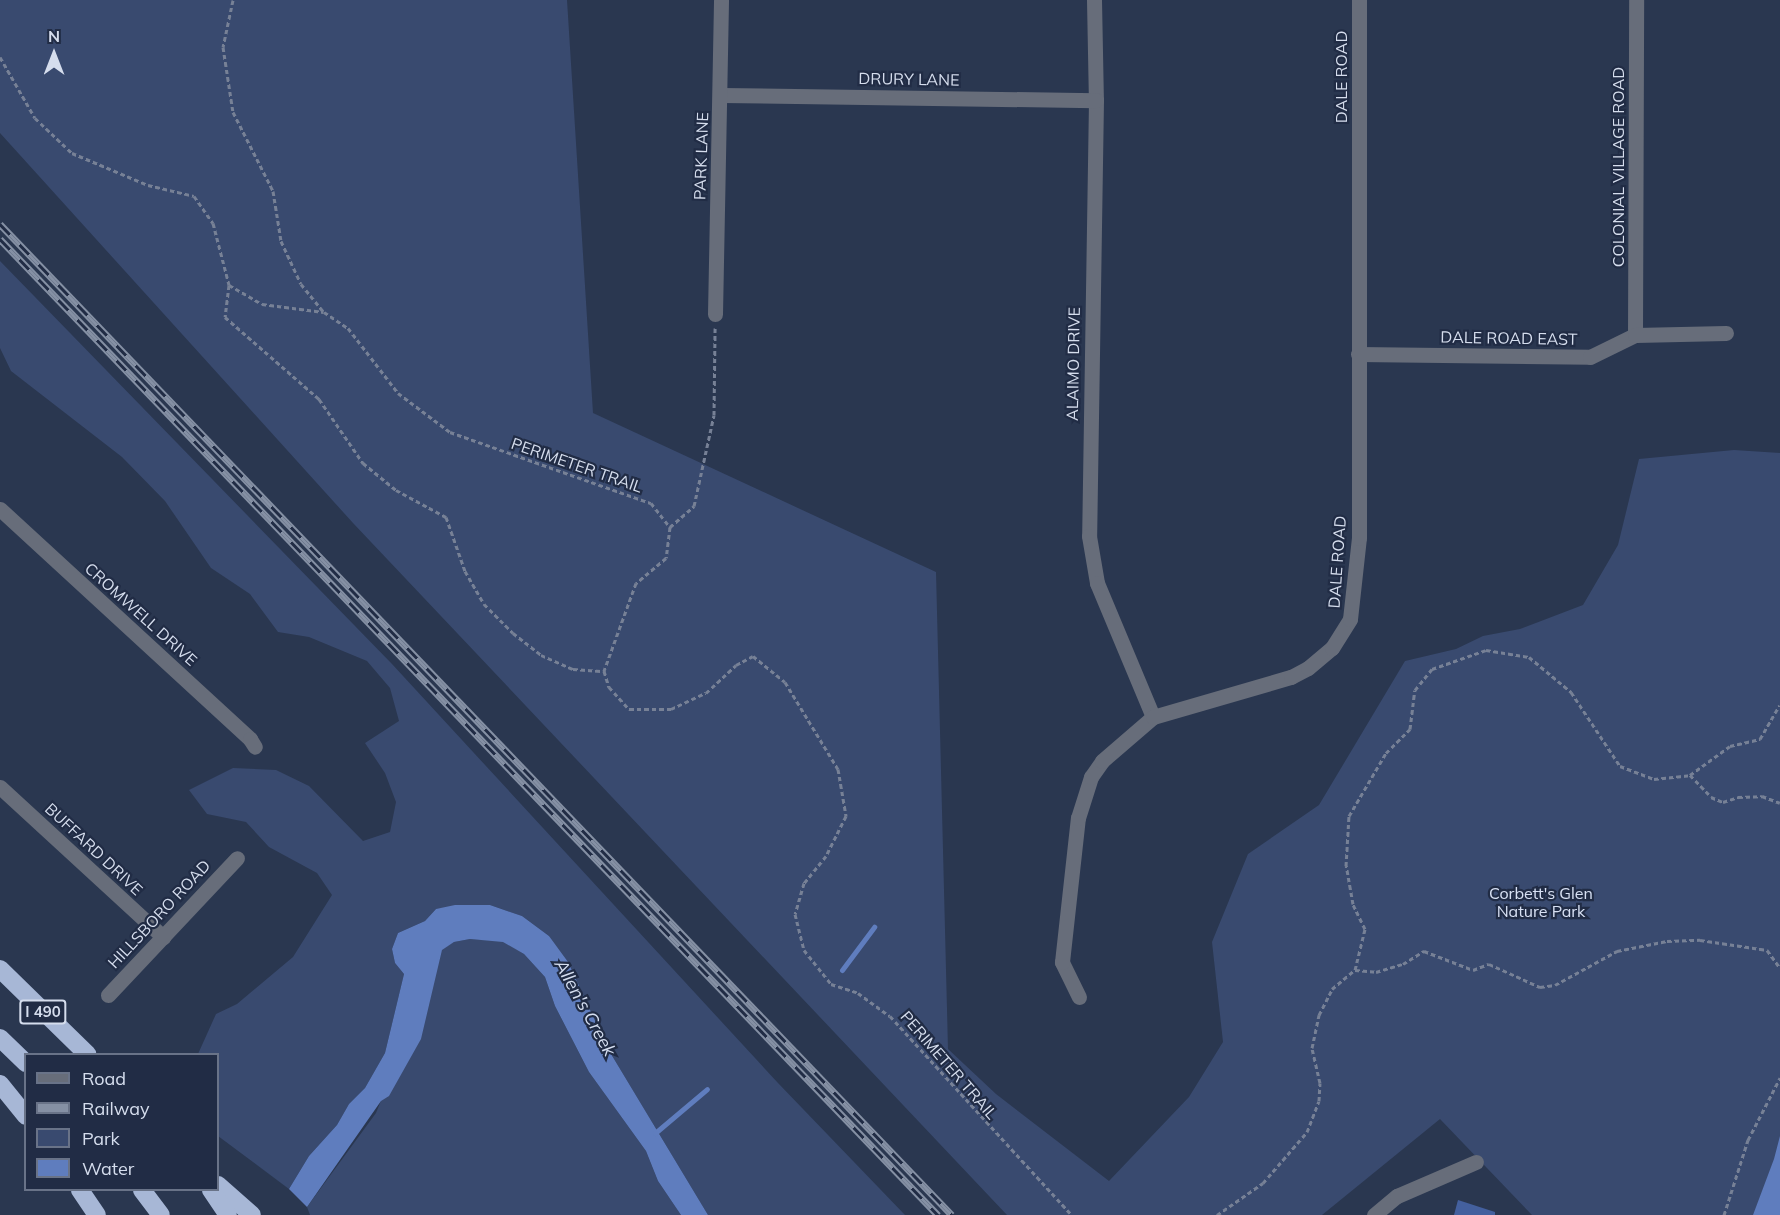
<!DOCTYPE html>
<style>
body{margin:0}
#map{position:relative;width:1780px;height:1215px;overflow:hidden;background:#2a3750;font-family:Mulish,sans-serif}
div>[style]{position:absolute}
.green>*{inset:0;background:#394a6f}
.water>*{inset:0;background:#5f7dbe}
.stream>*{height:5px;margin:-2.5px;padding:0 2.5px;transform-origin:2.5px;border-radius:2.5px;background:#5f7dbe}
.building>*{inset:0;background:#44609e}
.path>*{height:3px;margin-top:-1.5px;transform-origin:0;background:repeating-linear-gradient(90deg,#778196 0 4.5px,transparent 0 7.5px)}
.minor>*{height:15px;margin:-7.5px;padding:0 7.5px;transform-origin:7.5px;border-radius:7.5px;background:#676d7a}
.highway>*{height:18px;margin:-9px;padding:0 9px;transform-origin:9px;border-radius:9px;background:#a7b7d6}
.rail>*{height:7px;margin-top:-3.5px;transform-origin:0;background:repeating-linear-gradient(90deg,#212c45 0 14px,#8590a4 0 28px);box-sizing:border-box;border-block:2px solid #8590a4}
span{translate:-50% -50%;white-space:nowrap;text-align:center;line-height:1.15;-webkit-text-stroke:4.5px #212c45;paint-order:stroke}
.shield-label span{padding:2px 4px;background:#212c45;border:2px solid;border-radius:4px;-webkit-text-stroke-width:0}
.shield-label{font-size:15px;color:#d5dded;font-weight:700}
.street-label{font-size:16px;color:#d5dded}
.park-label{font-size:16px;color:#d8e1f4}
.water-label{font-size:18px;color:#d5def0;font-style:italic}
.legend{position:absolute;left:24px;top:1053px;width:195px;height:138px;box-sizing:border-box;background:#212c45;border:2px solid #697388;margin:0;padding:8px 10px;list-style:none;font-size:18px;color:#d5dded}
.legend li{display:flex;align-items:center;gap:12px;height:30px}
.legend b{width:30px;border:2px solid #697388}
.north{position:absolute;left:24px;top:24px;width:60px;height:60px;-webkit-text-stroke:4px #212c45;paint-order:stroke;rotate:0deg;font-size:16px;font-weight:700;line-height:24px;text-align:center;color:#d5dded}
.north::after{content:'';display:block;margin:auto;width:21px;height:27px;background:#d5dded;clip-path:polygon(50% 0,100% 100%,50% 72%,0 100%)}
</style>
<div id="map">
<div class="green">
<div style="clip-path:polygon(0 0,567px 0,593px 413px,936px 572px,948px 1049px,996px 1094px,1109px 1181px,1189px 1097px,1223px 1042px,1212px 942px,1248px 854px,1319px 805px,1405px 661px,1456px 649px,1483px 636px,1520px 629px,1583px 605px,1618px 545px,1639px 459px,1734px 450px,1780px 453px,1780px 1215px,1532px 1215px,1440px 1119px,1322px 1215px,1007px 1215px,353px 523px,0 133px)"></div>
<div style="clip-path:polygon(0 261px,392px 664px,778px 1083px,905px 1215px,708px 1215px,608px 1049px,549px 936px,522px 916px,490px 905px,436px 909px,425px 921px,398px 933px,392px 949px,395px 963px,404px 974px,385px 1053px,365px 1088px,349px 1104px,337px 1125px,309px 1156px,289px 1189px,218px 1136px,218px 1054px,198px 1054px,216px 1014px,237px 1004px,293px 957px,332px 895px,317px 873px,269px 847px,246px 822px,207px 814px,189px 790px,233px 768px,276px 770px,309px 786px,363px 841px,390px 832px,396px 802px,385px 773px,365px 743px,399px 721px,390px 688px,367px 661px,309px 637px,278px 632px,250px 594px,211px 568px,165px 501px,122px 457px,11px 371px,0 348px)"></div>
<div style="clip-path:polygon(470px 939px,503px 941px,524px 954px,545px 977px,555px 1006px,589px 1072px,646px 1151px,658px 1181px,681px 1215px,310px 1215px,307px 1207px,376px 1113px,442px 949px,454px 942px)"></div>
</div>
<div class="water">
<div style="clip-path:polygon(455px 905px,490px 905px,522px 916px,549px 936px,568px 962px,608px 1049px,708px 1215px,681px 1215px,658px 1181px,646px 1151px,589px 1072px,555px 1006px,545px 977px,524px 954px,503px 942px,470px 939px,454px 942px,442px 950px,421px 1039px,389px 1096px,381px 1101px,307px 1207px,289px 1189px,309px 1156px,337px 1125px,349px 1104px,365px 1088px,385px 1053px,404px 974px,395px 963px,392px 949px,398px 933px,425px 921px,436px 909px)"></div>
<div style="clip-path:polygon(1780px 1136px,1780px 1215px,1753px 1215px,1774px 1159px)"></div>
</div>
<div class="stream">
<div style="left:842px;top:970px;width:54px;rotate:-53.3deg"></div>
<div style="left:655px;top:1133px;width:68px;rotate:-40.2deg"></div>
</div>
<div class="building">
<div style="clip-path:polygon(1458px 1200px,1495px 1212px,1495px 1215px,1454px 1215px)"></div>
</div>
<div class="path">
<div style="left:233px;top:0;width:48px;rotate:102deg"></div>
<div style="left:223px;top:47px;width:66px;rotate:81.3deg"></div>
<div style="left:233px;top:112px;width:89px;rotate:63.1deg"></div>
<div style="left:273px;top:191px;width:51px;rotate:80.9deg"></div>
<div style="left:281px;top:241px;width:47px;rotate:65.1deg"></div>
<div style="left:301px;top:284px;width:36px;rotate:51deg"></div>
<div style="left:324px;top:312px;width:29px;rotate:34deg"></div>
<div style="left:348px;top:328px;width:82px;rotate:52.4deg"></div>
<div style="left:398px;top:393px;width:65px;rotate:36.9deg"></div>
<div style="left:450px;top:432px;width:213px;rotate:19.5deg"></div>
<div style="left:651px;top:503px;width:31px;rotate:52deg"></div>
<div style="left:670px;top:527px;width:31px;rotate:97deg"></div>
<div style="left:666px;top:558px;width:39px;rotate:140deg"></div>
<div style="left:636px;top:583px;width:94px;rotate:110deg"></div>
<div style="left:604px;top:671px;width:17px;rotate:73deg"></div>
<div style="left:609px;top:687px;width:30px;rotate:48deg"></div>
<div style="left:629px;top:709px;width:42px"></div>
<div style="left:671px;top:709px;width:38px;rotate:-25deg"></div>
<div style="left:706px;top:693px;width:41px;rotate:-43deg"></div>
<div style="left:736px;top:665px;width:19px;rotate:-28deg"></div>
<div style="left:753px;top:656px;width:41px;rotate:39.1deg"></div>
<div style="left:785px;top:682px;width:102px;rotate:58.7deg"></div>
<div style="left:838px;top:769px;width:48px;rotate:80.3deg"></div>
<div style="left:846px;top:816px;width:45px;rotate:116.6deg"></div>
<div style="left:826px;top:856px;width:35px;rotate:129deg"></div>
<div style="left:804px;top:883px;width:32px;rotate:106deg"></div>
<div style="left:795px;top:914px;width:37px;rotate:76deg"></div>
<div style="left:804px;top:950px;width:43px;rotate:51.5deg"></div>
<div style="left:831px;top:984px;width:28px;rotate:18deg"></div>
<div style="left:858px;top:993px;width:39px;rotate:36deg"></div>
<div style="left:890px;top:1016px;width:270px;rotate:47.6deg"></div>
<div style="left:0;top:57px;width:70px;rotate:60.2deg"></div>
<div style="left:35px;top:118px;width:51px;rotate:43.4deg"></div>
<div style="left:72px;top:153px;width:82px;rotate:22.8deg"></div>
<div style="left:148px;top:185px;width:47px;rotate:13.4deg"></div>
<div style="left:194px;top:196px;width:33px;rotate:55deg"></div>
<div style="left:213px;top:223px;width:64px;rotate:75.5deg"></div>
<div style="left:229px;top:285px;width:38px;rotate:30deg"></div>
<div style="left:262px;top:304px;width:62px;rotate:7.5deg"></div>
<div style="left:229px;top:285px;width:32px;rotate:97deg"></div>
<div style="left:225px;top:317px;width:125px;rotate:41.1deg"></div>
<div style="left:319px;top:399px;width:78px;rotate:55.5deg"></div>
<div style="left:363px;top:463px;width:43px;rotate:39.3deg"></div>
<div style="left:396px;top:490px;width:57px;rotate:28.4deg"></div>
<div style="left:446px;top:517px;width:57px;rotate:70.6deg"></div>
<div style="left:465px;top:571px;width:38px;rotate:60deg"></div>
<div style="left:484px;top:604px;width:41px;rotate:45deg"></div>
<div style="left:513px;top:633px;width:36px;rotate:38deg"></div>
<div style="left:541px;top:655px;width:35px;rotate:24deg"></div>
<div style="left:573px;top:669px;width:31px;rotate:4deg"></div>
<div style="left:670px;top:527px;width:32px;rotate:-41deg"></div>
<div style="left:694px;top:506px;width:93px;rotate:-77.6deg"></div>
<div style="left:714px;top:415px;width:87px;rotate:-89.3deg"></div>
<div style="left:1690px;top:775px;width:30px;rotate:46deg"></div>
<div style="left:1711px;top:797px;width:13px;rotate:23deg"></div>
<div style="left:1723px;top:802px;width:16px;rotate:-18deg"></div>
<div style="left:1738px;top:797px;width:24px;rotate:-2deg"></div>
<div style="left:1762px;top:796px;width:19px;rotate:21deg"></div>
<div style="left:1355px;top:970px;width:21px;rotate:5deg"></div>
<div style="left:1376px;top:972px;width:28px;rotate:-17deg"></div>
<div style="left:1403px;top:964px;width:25px;rotate:-32deg"></div>
<div style="left:1424px;top:951px;width:53px;rotate:21.2deg"></div>
<div style="left:1473px;top:970px;width:17px;rotate:-21deg"></div>
<div style="left:1489px;top:964px;width:56px;rotate:24.3deg"></div>
<div style="left:1540px;top:987px;width:15px;rotate:-8deg"></div>
<div style="left:1555px;top:985px;width:71px;rotate:-28.7deg"></div>
<div style="left:1617px;top:951px;width:51px;rotate:-11.3deg"></div>
<div style="left:1667px;top:941px;width:33px;rotate:-2deg"></div>
<div style="left:1700px;top:940px;width:68px;rotate:8.5deg"></div>
<div style="left:1767px;top:950px;width:22px;rotate:54deg"></div>
<div style="left:1217px;top:1215px;width:56px;rotate:-34.8deg"></div>
<div style="left:1263px;top:1183px;width:67px;rotate:-49.2deg"></div>
<div style="left:1307px;top:1132px;width:33px;rotate:-69deg"></div>
<div style="left:1319px;top:1101px;width:18px;rotate:-87deg"></div>
<div style="left:1320px;top:1083px;width:36px;rotate:-103deg"></div>
<div style="left:1312px;top:1048px;width:34px;rotate:-78deg"></div>
<div style="left:1319px;top:1015px;width:29px;rotate:-63deg"></div>
<div style="left:1332px;top:989px;width:30px;rotate:-40deg"></div>
<div style="left:1355px;top:970px;width:42px;rotate:-76.3deg"></div>
<div style="left:1365px;top:929px;width:28px;rotate:-116deg"></div>
<div style="left:1353px;top:904px;width:39px;rotate:-100deg"></div>
<div style="left:1346px;top:866px;width:50px;rotate:-86.6deg"></div>
<div style="left:1349px;top:816px;width:73px;rotate:-59.6deg"></div>
<div style="left:1386px;top:753px;width:34px;rotate:-45deg"></div>
<div style="left:1410px;top:729px;width:39px;rotate:-83deg"></div>
<div style="left:1415px;top:690px;width:27px;rotate:-51deg"></div>
<div style="left:1432px;top:669px;width:57px;rotate:-19.4deg"></div>
<div style="left:1486px;top:650px;width:44px;rotate:9.2deg"></div>
<div style="left:1529px;top:657px;width:55px;rotate:39.8deg"></div>
<div style="left:1571px;top:692px;width:89px;rotate:56.5deg"></div>
<div style="left:1620px;top:766px;width:36px;rotate:21deg"></div>
<div style="left:1654px;top:779px;width:36px;rotate:-6deg"></div>
<div style="left:1690px;top:775px;width:49px;rotate:-35.9deg"></div>
<div style="left:1730px;top:746px;width:31px;rotate:-13deg"></div>
<div style="left:1760px;top:739px;width:39px;rotate:-60deg"></div>
<div style="left:1724px;top:1215px;width:79px;rotate:-72.3deg"></div>
<div style="left:1748px;top:1140px;width:70px;rotate:-62.7deg"></div>
</div>
<div class="minor">
<div style="left:1094px;top:0;width:100px;rotate:88.9deg"></div>
<div style="left:1096px;top:100px;width:436px;rotate:90.9deg"></div>
<div style="left:1089px;top:536px;width:48px;rotate:80.3deg"></div>
<div style="left:1097px;top:583px;width:145px;rotate:67.3deg"></div>
<div style="left:721px;top:95px;width:375px;rotate:0.8deg"></div>
<div style="left:715px;top:314px;width:314px;rotate:-88.9deg"></div>
<div style="left:1635px;top:335px;width:335px;rotate:-89.8deg"></div>
<div style="left:1358px;top:354px;width:232px;rotate:0.7deg"></div>
<div style="left:1590px;top:357px;width:50px;rotate:-26.1deg"></div>
<div style="left:1635px;top:335px;width:91px;rotate:-1.3deg"></div>
<div style="left:0;top:509px;width:340px;rotate:42.6deg"></div>
<div style="left:250px;top:739px;width:9px;rotate:58deg"></div>
<div style="left:0;top:787px;width:222px;rotate:42.6deg"></div>
<div style="left:108px;top:995px;width:188px;rotate:-46.7deg"></div>
<div style="left:1079px;top:997px;width:39px;rotate:-116deg"></div>
<div style="left:1062px;top:962px;width:145px;rotate:-83.7deg"></div>
<div style="left:1078px;top:818px;width:43px;rotate:-72.4deg"></div>
<div style="left:1091px;top:777px;width:19px;rotate:-55deg"></div>
<div style="left:1102px;top:761px;width:67px;rotate:-40.8deg"></div>
<div style="left:1153px;top:717px;width:144px;rotate:-16.2deg"></div>
<div style="left:1291px;top:677px;width:19px;rotate:-28deg"></div>
<div style="left:1308px;top:668px;width:31px;rotate:-40deg"></div>
<div style="left:1332px;top:648px;width:34px;rotate:-58deg"></div>
<div style="left:1350px;top:619px;width:81px;rotate:-83.7deg"></div>
<div style="left:1359px;top:538px;width:538px;rotate:-90deg"></div>
<div style="left:1374px;top:1215px;width:30px;rotate:-40deg"></div>
<div style="left:1397px;top:1196px;width:86px;rotate:-23.3deg"></div>
</div>
<div class="highway">
<div style="left:0;top:969px;width:122px;rotate:44.3deg"></div>
<div style="left:0;top:1038px;width:36px;rotate:44deg"></div>
<div style="left:0;top:1084px;width:41px;rotate:50.9deg"></div>
<div style="left:218px;top:1185px;width:45px;rotate:41.4deg"></div>
<div style="left:80px;top:1190px;width:30px;rotate:56deg"></div>
<div style="left:142px;top:1190px;width:31px;rotate:53deg"></div>
<div style="left:211px;top:1190px;width:30px;rotate:56deg"></div>
</div>
<div class="rail">
<div style="left:0;top:224px;width:1374px;rotate:46.15deg"></div>
<div style="left:0;top:239px;width:1354px;rotate:46.14deg"></div>
</div>
<div class="shield-label">
<span style="left:43px;top:1012px">I 490</span>
</div>
<div class="street-label">
<span style="left:1341px;top:77px;rotate:-90deg">DALE ROAD</span>
<span style="left:909px;top:79px;rotate:1deg">DRURY LANE</span>
<span style="left:701px;top:156px;rotate:-88deg">PARK LANE</span>
<span style="left:1618px;top:167px;rotate:-90deg">COLONIAL VILLAGE ROAD</span>
<span style="left:1509px;top:338px;rotate:1deg">DALE ROAD EAST</span>
<span style="left:1073px;top:364px;rotate:-89deg">ALAIMO DRIVE</span>
<span style="left:577px;top:465px;rotate:19deg">PERIMETER TRAIL</span>
<span style="left:1337px;top:562px;rotate:-86deg">DALE ROAD</span>
<span style="left:141px;top:614px;rotate:42deg">CROMWELL DRIVE</span>
<span style="left:94px;top:849px;rotate:43deg">BUFFARD DRIVE</span>
<span style="left:159px;top:914px;rotate:-47deg">HILLSBORO ROAD</span>
<span style="left:949px;top:1065px;rotate:49deg">PERIMETER TRAIL</span>
</div>
<div class="park-label">
<span style="left:1541px;top:902px">Corbett's Glen<br>Nature Park</span>
</div>
<div class="water-label">
<span style="left:585px;top:1008px;rotate:61deg">Allen's Creek</span>
</div>
<ul class="legend">
<li><b style="height:8px;background:#676d7a"></b>Road</li>
<li><b style="height:8px;background:#8590a4"></b>Railway</li>
<li><b style="height:16px;background:#394a6f"></b>Park</li>
<li><b style="height:16px;background:#5f7dbe"></b>Water</li>
</ul>
<div class="north">N</div>
</div>
